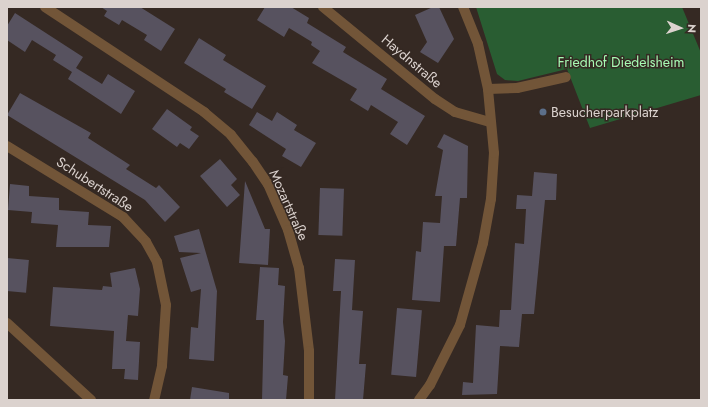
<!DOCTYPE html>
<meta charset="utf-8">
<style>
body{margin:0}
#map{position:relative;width:708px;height:407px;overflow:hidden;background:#352923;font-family:Jost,sans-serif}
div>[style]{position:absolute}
.green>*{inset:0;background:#295d32}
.building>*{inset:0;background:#57525f;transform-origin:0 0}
.minor>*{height:10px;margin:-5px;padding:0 5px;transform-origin:5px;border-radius:5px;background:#725538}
.dots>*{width:11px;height:11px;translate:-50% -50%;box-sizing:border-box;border:2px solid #352923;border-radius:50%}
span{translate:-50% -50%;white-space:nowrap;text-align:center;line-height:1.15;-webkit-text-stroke:3px #352923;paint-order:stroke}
.street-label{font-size:14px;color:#dbd2ce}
.park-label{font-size:14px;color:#a7fab3}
.poi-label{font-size:14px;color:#dbd2ce}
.left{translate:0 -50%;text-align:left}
.frame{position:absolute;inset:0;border:8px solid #dbd2ce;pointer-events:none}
.north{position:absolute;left:660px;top:8px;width:40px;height:40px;-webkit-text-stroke:3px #352923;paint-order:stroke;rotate:93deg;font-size:11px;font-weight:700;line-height:16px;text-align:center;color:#dbd2ce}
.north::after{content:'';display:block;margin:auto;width:14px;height:18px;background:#dbd2ce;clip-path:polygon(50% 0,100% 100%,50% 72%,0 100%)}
</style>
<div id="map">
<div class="green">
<div style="clip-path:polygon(476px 7px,682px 7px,701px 53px,701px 95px,590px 128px,567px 69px,518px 81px,505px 80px,497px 74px)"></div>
</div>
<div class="building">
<div style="clip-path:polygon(101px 7px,140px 7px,175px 29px,161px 51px,144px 40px,147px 35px,122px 20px,119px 25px,104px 16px,107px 11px)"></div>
<div style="clip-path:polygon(265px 7px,291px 7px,309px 18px,307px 23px,346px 47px,343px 52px,387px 79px,381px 89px,425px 116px,407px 145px,390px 134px,398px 122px,371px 105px,368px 111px,350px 100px,357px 89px,312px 63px,320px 51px,311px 45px,312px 42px,289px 28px,284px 37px,257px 20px)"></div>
<div style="clip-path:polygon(433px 7px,439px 7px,454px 39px,438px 63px,420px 52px,427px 42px,415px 15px)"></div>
<div style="clip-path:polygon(15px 13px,83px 57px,76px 68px,102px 84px,108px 74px,135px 91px,121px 114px,68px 79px,72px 72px,53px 60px,56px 55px,32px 40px,25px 52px,7px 40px,7px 26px)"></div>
<div style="clip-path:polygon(199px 38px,226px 55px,223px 60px,266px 86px,252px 109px,224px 92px,226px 89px,184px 63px)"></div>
<div style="clip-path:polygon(20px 93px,91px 133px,88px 138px,130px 165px,126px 169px,156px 188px,159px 185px,180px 207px,165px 222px,145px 200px,7px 115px)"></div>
<div style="clip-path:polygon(167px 109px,192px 127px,190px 130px,199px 136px,189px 149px,180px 143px,177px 147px,152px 129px)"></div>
<div style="clip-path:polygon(257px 112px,272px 121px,277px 112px,297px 125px,294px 130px,316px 143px,301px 167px,282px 156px,286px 149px,249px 125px)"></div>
<div style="clip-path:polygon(444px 134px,468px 146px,467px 198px,460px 198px,456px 246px,444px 246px,440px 302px,412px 300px,416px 251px,421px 252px,423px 222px,440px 223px,442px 196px,435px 196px,443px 150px,437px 147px)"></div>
<div style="clip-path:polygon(220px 159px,237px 179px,231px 185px,240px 195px,227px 207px,200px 176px)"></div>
<div style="clip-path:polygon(534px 172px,557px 174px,556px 200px,545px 200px,534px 314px,522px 314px,519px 347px,500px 346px,497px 394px,462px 395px,463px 382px,473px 383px,476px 325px,499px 327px,500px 310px,511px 310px,515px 243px,524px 244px,526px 209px,516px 209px,517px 195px,532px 196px)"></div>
<div style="clip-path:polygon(245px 181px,265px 229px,270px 229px,268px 265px,239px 263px)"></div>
<div style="clip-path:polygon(10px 184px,29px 186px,29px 196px,59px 198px,59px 210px,89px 212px,88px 225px,111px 226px,109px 247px,56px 247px,58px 225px,31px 223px,32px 212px,8px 210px)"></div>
<div style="left:320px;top:188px;width:24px;height:47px;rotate:2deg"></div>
<div style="clip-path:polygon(199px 229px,217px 291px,214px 361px,189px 359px,191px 327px,198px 328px,201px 289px,191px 292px,180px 258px,201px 253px,179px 252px,174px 236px)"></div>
<div style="left:7px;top:258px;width:22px;height:33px;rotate:5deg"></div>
<div style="clip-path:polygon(335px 259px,355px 260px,352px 310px,363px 311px,359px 364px,366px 364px,363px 400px,335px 400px,341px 291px,333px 291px)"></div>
<div style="clip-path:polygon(260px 267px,279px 268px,278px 285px,285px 286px,283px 322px,285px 341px,283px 375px,288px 376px,286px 400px,262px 400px,264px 320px,256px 320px)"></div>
<div style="clip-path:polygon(135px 268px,140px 289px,138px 316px,128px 315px,126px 341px,140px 342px,138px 380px,124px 379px,125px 369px,112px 369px,114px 331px,50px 326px,53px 287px,102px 290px,103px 286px,112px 287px,110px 273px)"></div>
<div style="left:397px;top:308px;width:25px;height:67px;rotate:5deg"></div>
<div style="clip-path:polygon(192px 387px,229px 393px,229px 400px,190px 400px)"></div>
</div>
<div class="minor">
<div style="left:45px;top:7px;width:191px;rotate:33.4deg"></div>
<div style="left:204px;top:112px;width:35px;rotate:40deg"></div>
<div style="left:231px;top:135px;width:35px;rotate:51deg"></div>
<div style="left:253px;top:162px;width:27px;rotate:56deg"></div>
<div style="left:268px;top:184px;width:50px;rotate:66.5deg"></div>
<div style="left:288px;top:230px;width:40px;rotate:74deg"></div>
<div style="left:299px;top:268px;width:84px;rotate:83.1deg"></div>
<div style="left:309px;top:351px;width:49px;rotate:90deg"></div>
<div style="left:323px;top:7px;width:145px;rotate:39.4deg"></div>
<div style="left:435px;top:99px;width:24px;rotate:33deg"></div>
<div style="left:455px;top:112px;width:37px;rotate:16deg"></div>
<div style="left:488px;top:89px;width:29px;rotate:-2deg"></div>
<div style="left:517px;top:88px;width:50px;rotate:-12.7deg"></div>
<div style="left:7px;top:146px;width:136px;rotate:31.5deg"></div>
<div style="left:123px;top:217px;width:34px;rotate:47deg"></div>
<div style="left:146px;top:242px;width:23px;rotate:61deg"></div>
<div style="left:157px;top:262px;width:44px;rotate:78.2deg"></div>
<div style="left:166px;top:305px;width:61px;rotate:93.8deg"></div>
<div style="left:162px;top:366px;width:35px;rotate:103deg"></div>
<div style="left:7px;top:323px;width:114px;rotate:42.5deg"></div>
<div style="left:419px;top:400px;width:19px;rotate:-54deg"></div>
<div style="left:430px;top:385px;width:67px;rotate:-63.4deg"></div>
<div style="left:460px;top:325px;width:85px;rotate:-74.3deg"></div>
<div style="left:483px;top:243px;width:45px;rotate:-79.7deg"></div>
<div style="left:491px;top:199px;width:46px;rotate:-86.3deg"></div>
<div style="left:494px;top:153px;width:64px;rotate:-95.4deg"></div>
<div style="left:488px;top:89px;width:46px;rotate:-102.5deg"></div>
<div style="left:478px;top:44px;width:40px;rotate:-112deg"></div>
</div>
<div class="dots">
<div style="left:543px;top:112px;background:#5c6f8a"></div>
</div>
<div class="street-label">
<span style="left:412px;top:61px;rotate:40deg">Haydnstraße</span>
<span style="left:95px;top:184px;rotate:33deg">Schubertstraße</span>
<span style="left:289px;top:205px;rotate:66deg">Mozartstraße</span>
</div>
<div class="park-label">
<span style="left:621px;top:62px">Friedhof Diedelsheim</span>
</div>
<div class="poi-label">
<span class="left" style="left:551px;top:112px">Besucherparkplatz</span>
</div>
<div class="frame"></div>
<div class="north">N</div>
</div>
